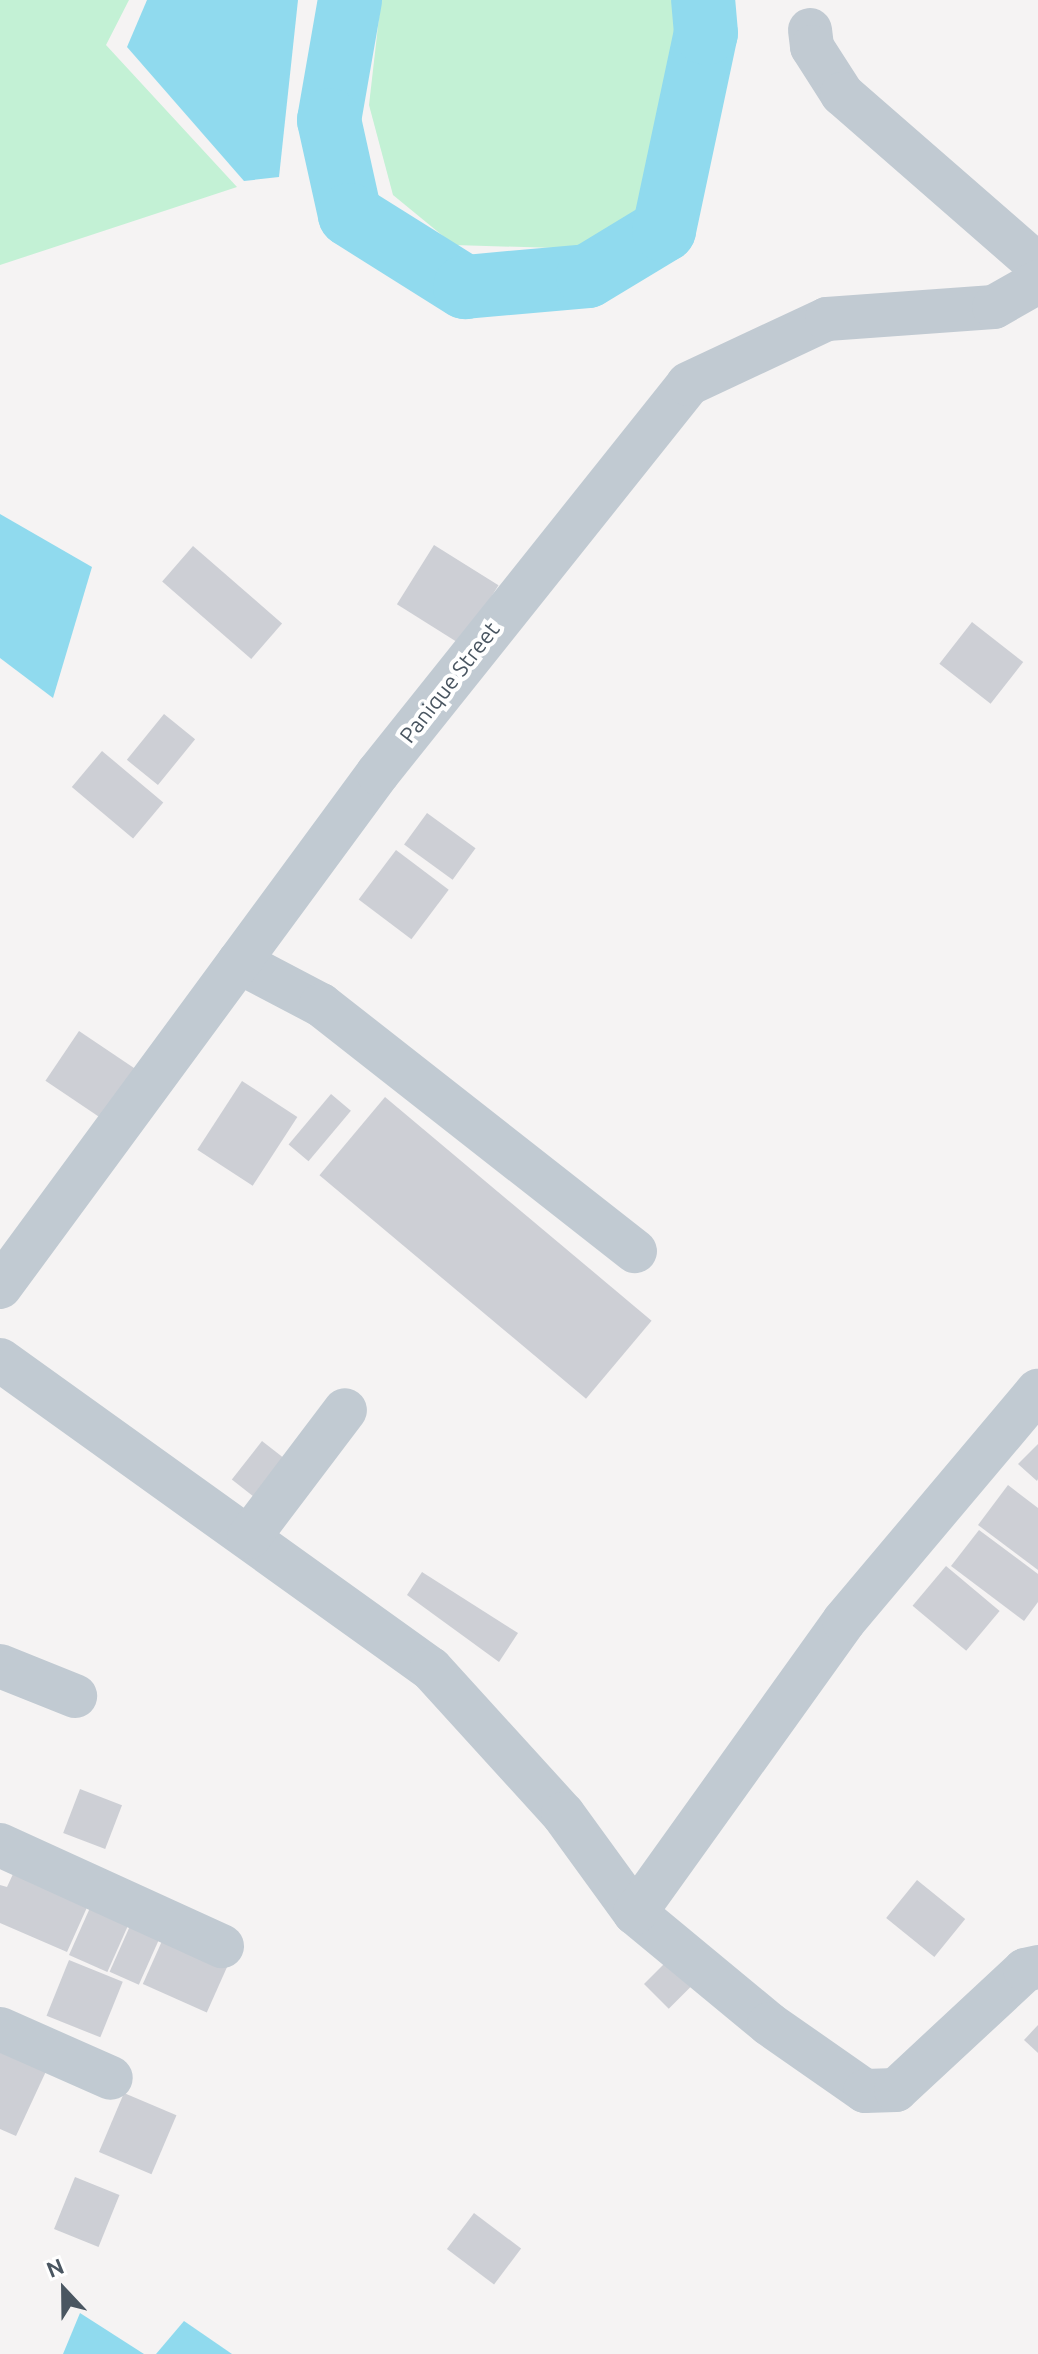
<!DOCTYPE html>
<style>
body{margin:0}
#map{position:relative;width:1038px;height:2354px;overflow:hidden;background:#f5f3f3;font-family:Ubuntu,sans-serif}
div>[style]{position:absolute}
.green>*{inset:0;background:#c3f1d5}
.water>*{inset:0;background:#90daee}
.river>*{height:64px;margin:-32px;padding:0 32px;transform-origin:32px;border-radius:32px;background:#90daee}
.building>*{inset:0;background:#cdcfd5;transform-origin:0 0}
.minor>*{height:44px;margin:-22px;padding:0 22px;transform-origin:22px;border-radius:22px;background:#c1cad2}
span{translate:-50% -50%;white-space:nowrap;text-align:center;line-height:1.15;-webkit-text-stroke:8px #fff;paint-order:stroke}
.street-label{font-size:22px;color:#4a5661}
.north{position:absolute;left:24px;top:2250px;width:80px;height:80px;-webkit-text-stroke:6px #fff;paint-order:stroke;rotate:338deg;font-size:22px;font-weight:700;line-height:32px;text-align:center;color:#4a5661}
.north::after{content:'';display:block;margin:auto;width:28px;height:36px;background:#4a5661;clip-path:polygon(50% 0,100% 100%,50% 72%,0 100%)}
</style>
<div id="map">
<div class="green">
<div style="clip-path:polygon(0 0,129px 0,106px 45px,237px 187px,0 265px)"></div>
<div style="clip-path:polygon(381px 0,689px 0,652px 206px,590px 249px,454px 245px,393px 195px,369px 105px)"></div>
</div>
<div class="water">
<div style="clip-path:polygon(147px 0,298px 0,279px 177px,244px 181px,127px 47px)"></div>
<div style="clip-path:polygon(0 514px,92px 567px,53px 698px,0 658px)"></div>
<div style="clip-path:polygon(80px 2313px,144px 2354px,63px 2354px)"></div>
<div style="clip-path:polygon(184px 2321px,232px 2354px,156px 2354px)"></div>
</div>
<div class="river">
<div style="left:350px;top:0;width:122px;rotate:99.9deg"></div>
<div style="left:329px;top:120px;width:97px;rotate:77.5deg"></div>
<div style="left:350px;top:215px;width:136px;rotate:32.1deg"></div>
<div style="left:465px;top:287px;width:123px;rotate:-5.1deg"></div>
<div style="left:588px;top:276px;width:89px;rotate:-31.2deg"></div>
<div style="left:664px;top:230px;width:201px;rotate:-78deg"></div>
<div style="left:706px;top:33px;width:33px;rotate:-95deg"></div>
</div>
<div class="building">
<div style="left:434px;top:545px;width:76px;height:70px;rotate:32deg"></div>
<div style="left:193px;top:546px;width:118px;height:47px;rotate:41deg"></div>
<div style="left:972px;top:622px;width:65px;height:53px;rotate:38deg"></div>
<div style="left:164px;top:714px;width:40px;height:59px;rotate:39deg"></div>
<div style="left:102px;top:751px;width:80px;height:47px;rotate:40deg"></div>
<div style="left:427px;top:813px;width:60px;height:39px;rotate:36deg"></div>
<div style="left:396px;top:850px;width:66px;height:62px;rotate:37deg"></div>
<div style="left:79px;top:1031px;width:69px;height:60px;rotate:34deg"></div>
<div style="left:242px;top:1081px;width:66px;height:82px;rotate:33deg"></div>
<div style="left:331px;top:1094px;width:26px;height:66px;rotate:40deg"></div>
<div style="left:385px;top:1097px;width:348px;height:102px;rotate:40deg"></div>
<div style="left:262px;top:1441px;width:41px;height:49px;rotate:38deg"></div>
<div style="clip-path:polygon(1038px 1444px,1038px 1479px,1037px 1481px,1018px 1464px)"></div>
<div style="clip-path:polygon(1008px 1485px,1038px 1508px,1038px 1570px,978px 1525px)"></div>
<div style="clip-path:polygon(979px 1530px,1038px 1574px,1038px 1602px,1024px 1621px,951px 1566px)"></div>
<div style="left:946px;top:1566px;width:70px;height:52px;rotate:40deg"></div>
<div style="clip-path:polygon(422px 1572px,518px 1633px,499px 1662px,407px 1595px)"></div>
<div style="left:80px;top:1789px;width:45px;height:47px;rotate:21deg"></div>
<div style="clip-path:polygon(19px 1861px,93px 1894px,67px 1952px,0 1923px,0 1885px,7px 1887px)"></div>
<div style="left:917px;top:1880px;width:62px;height:49px;rotate:39deg"></div>
<div style="left:93px;top:1901px;width:42px;height:59px;rotate:24deg"></div>
<div style="left:134px;top:1917px;width:32px;height:60px;rotate:24deg"></div>
<div style="left:166px;top:1932px;width:70px;height:57px;rotate:24deg"></div>
<div style="left:673px;top:1955px;width:35px;height:41px;rotate:45deg"></div>
<div style="left:69px;top:1960px;width:58px;height:60px;rotate:22deg"></div>
<div style="clip-path:polygon(1038px 2025px,1038px 2053px,1024px 2040px)"></div>
<div style="clip-path:polygon(0 2046px,48px 2067px,16px 2136px,0 2129px)"></div>
<div style="left:124px;top:2093px;width:57px;height:64px;rotate:23deg"></div>
<div style="left:75px;top:2177px;width:48px;height:56px;rotate:22deg"></div>
<div style="left:474px;top:2213px;width:59px;height:45px;rotate:37deg"></div>
</div>
<div class="minor">
<div style="left:810px;top:30px;width:17px;rotate:83deg"></div>
<div style="left:812px;top:47px;width:56px;rotate:57.4deg"></div>
<div style="left:842px;top:94px;width:260px;rotate:41.1deg"></div>
<div style="left:239px;top:962px;width:93px;rotate:27.7deg"></div>
<div style="left:321px;top:1005px;width:399px;rotate:38.1deg"></div>
<div style="left:0;top:1287px;width:638px;rotate:-53.67deg"></div>
<div style="left:378px;top:773px;width:497px;rotate:-51.4deg"></div>
<div style="left:688px;top:384px;width:153px;rotate:-25.1deg"></div>
<div style="left:827px;top:319px;width:167px;rotate:-4.1deg"></div>
<div style="left:994px;top:307px;width:51px;rotate:-29.6deg"></div>
<div style="left:0;top:1360px;width:530px;rotate:35.64deg"></div>
<div style="left:431px;top:1669px;width:196px;rotate:47.7deg"></div>
<div style="left:563px;top:1814px;width:122px;rotate:54deg"></div>
<div style="left:635px;top:1913px;width:174px;rotate:39.6deg"></div>
<div style="left:769px;top:2024px;width:117px;rotate:34.9deg"></div>
<div style="left:865px;top:2091px;width:31px;rotate:-2deg"></div>
<div style="left:896px;top:2090px;width:176px;rotate:-42.9deg"></div>
<div style="left:1025px;top:1970px;width:13px;rotate:-13deg"></div>
<div style="left:249px;top:1537px;width:159px;rotate:-52.9deg"></div>
<div style="left:0;top:1666px;width:81px;rotate:21.8deg"></div>
<div style="left:0;top:1845px;width:244px;rotate:24.5deg"></div>
<div style="left:635px;top:1913px;width:359px;rotate:-54.4deg"></div>
<div style="left:844px;top:1621px;width:301px;rotate:-49.9deg"></div>
<div style="left:0;top:2029px;width:121px;rotate:23.8deg"></div>
</div>
<div class="street-label">
<span style="left:449px;top:682px;rotate:-52deg">Panique Street</span>
</div>
<div class="north">N</div>
</div>
